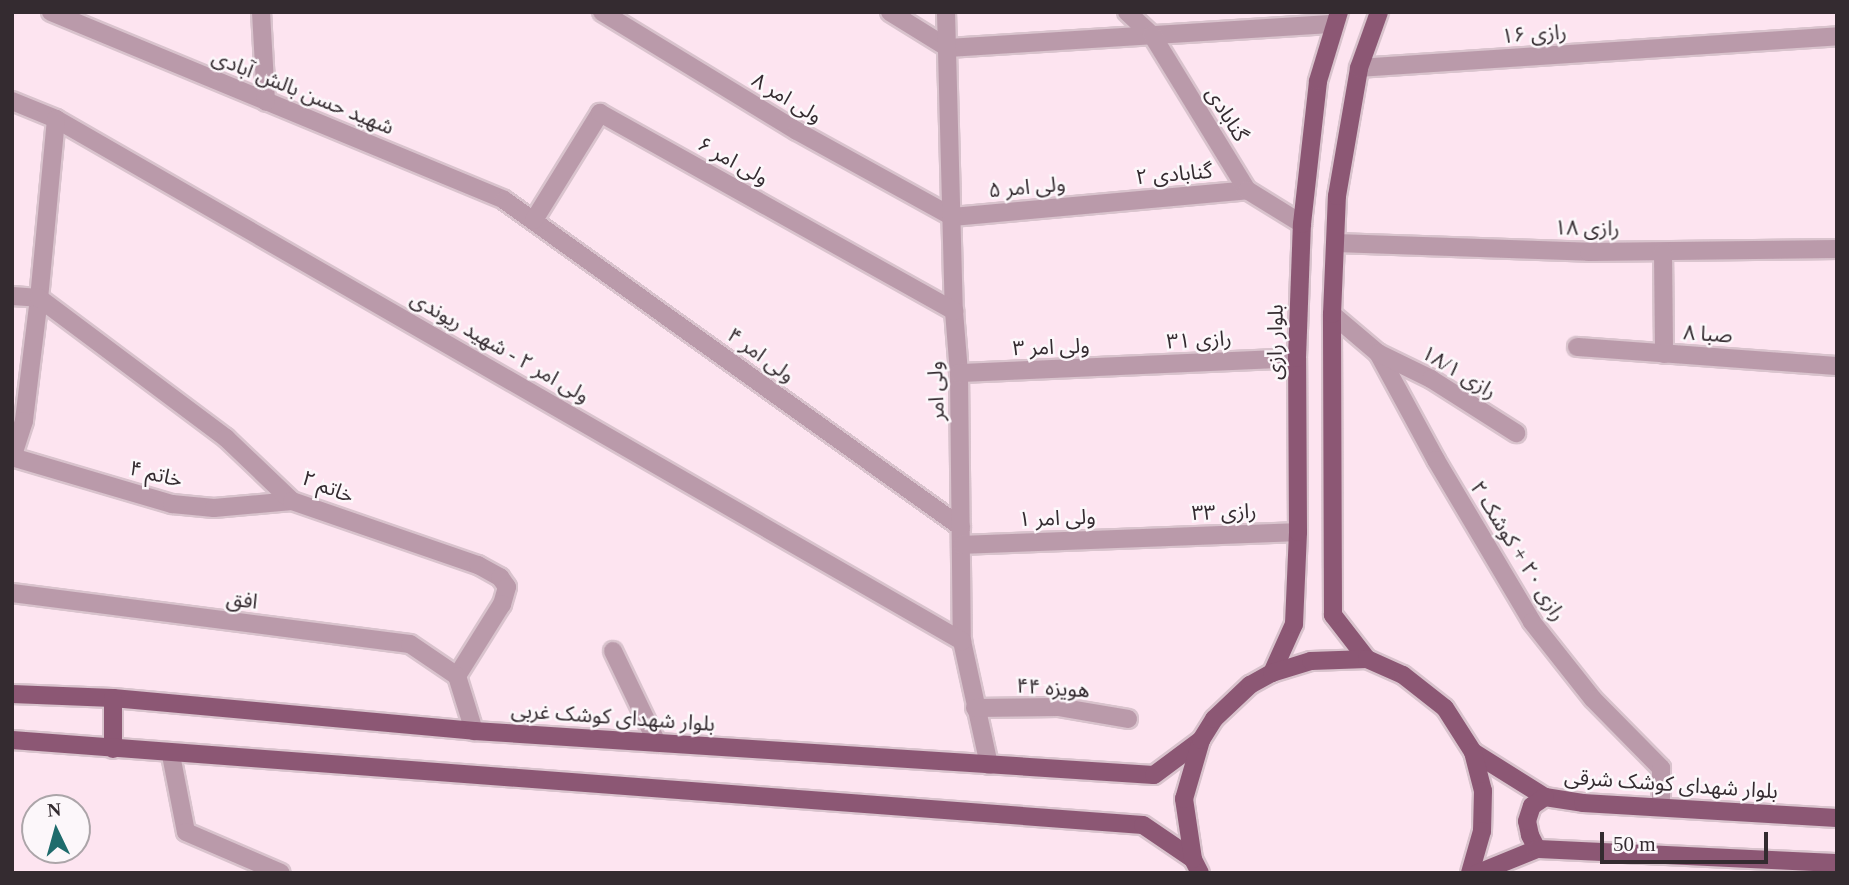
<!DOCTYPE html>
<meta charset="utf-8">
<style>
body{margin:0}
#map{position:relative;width:1849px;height:885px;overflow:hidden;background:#fde4f0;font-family:"Times New Roman","Noto Sans Arabic",serif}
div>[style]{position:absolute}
.roads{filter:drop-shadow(2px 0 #d9c3cd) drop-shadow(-2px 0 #d9c3cd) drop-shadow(0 2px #d9c3cd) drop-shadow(0 -2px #d9c3cd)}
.minor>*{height:18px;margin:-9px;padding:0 9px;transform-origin:9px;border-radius:9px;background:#ba9aaa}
.major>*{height:18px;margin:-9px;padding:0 9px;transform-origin:9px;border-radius:9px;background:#8c5774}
span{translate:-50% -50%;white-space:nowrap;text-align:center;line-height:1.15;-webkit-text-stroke:5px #fcf7fa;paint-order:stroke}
.street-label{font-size:21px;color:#342b30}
.frame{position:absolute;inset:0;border:14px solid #342b30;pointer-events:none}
.north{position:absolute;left:21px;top:794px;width:70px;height:70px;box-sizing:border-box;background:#fcf7fa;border:2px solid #aca5a9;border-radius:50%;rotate:355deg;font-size:19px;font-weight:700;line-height:28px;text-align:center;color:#342b30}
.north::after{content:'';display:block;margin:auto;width:24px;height:32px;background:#1e6b6c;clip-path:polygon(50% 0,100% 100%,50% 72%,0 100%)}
.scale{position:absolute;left:1600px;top:832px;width:168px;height:32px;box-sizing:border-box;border:4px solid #342b30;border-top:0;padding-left:9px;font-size:21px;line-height:24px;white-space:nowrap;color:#342b30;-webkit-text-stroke:5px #fcf7fa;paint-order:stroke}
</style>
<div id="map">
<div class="roads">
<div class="minor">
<div style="left:51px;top:12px;width:490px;rotate:22.5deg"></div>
<div style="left:504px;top:200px;width:562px;rotate:35.59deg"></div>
<div style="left:261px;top:12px;width:90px;rotate:86.8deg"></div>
<div style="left:602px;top:12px;width:228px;rotate:31.4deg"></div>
<div style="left:797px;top:131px;width:178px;rotate:28.9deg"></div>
<div style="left:953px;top:217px;width:295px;rotate:-5.2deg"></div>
<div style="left:890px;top:12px;width:68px;rotate:31.8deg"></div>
<div style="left:948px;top:48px;width:387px;rotate:-3.6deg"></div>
<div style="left:946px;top:12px;width:299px;rotate:88.5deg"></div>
<div style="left:954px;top:311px;width:62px;rotate:85.4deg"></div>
<div style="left:959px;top:373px;width:268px;rotate:89.4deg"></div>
<div style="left:962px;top:641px;width:127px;rotate:77.7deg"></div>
<div style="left:1127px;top:12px;width:34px;rotate:43deg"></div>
<div style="left:1152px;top:35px;width:182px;rotate:58.5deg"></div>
<div style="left:1247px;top:190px;width:65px;rotate:31.7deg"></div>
<div style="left:1359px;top:68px;width:479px;rotate:-3.8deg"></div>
<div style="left:12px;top:101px;width:48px;rotate:22.2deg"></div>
<div style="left:56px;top:119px;width:1046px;rotate:29.95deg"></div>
<div style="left:56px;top:119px;width:180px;rotate:95.4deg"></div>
<div style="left:39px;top:298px;width:124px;rotate:97deg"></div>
<div style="left:24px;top:421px;width:38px;rotate:108deg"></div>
<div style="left:12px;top:457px;width:167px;rotate:16.4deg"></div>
<div style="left:172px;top:504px;width:42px;rotate:5.4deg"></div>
<div style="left:214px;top:508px;width:78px;rotate:-5.1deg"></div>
<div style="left:534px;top:220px;width:126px;rotate:-58.3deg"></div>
<div style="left:600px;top:113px;width:406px;rotate:29.2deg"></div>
<div style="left:1336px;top:243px;width:253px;rotate:2deg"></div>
<div style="left:1589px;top:252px;width:248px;rotate:-0.7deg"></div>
<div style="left:1663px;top:252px;width:102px;rotate:89.4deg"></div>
<div style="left:12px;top:296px;width:27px;rotate:4deg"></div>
<div style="left:39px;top:298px;width:234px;rotate:36.8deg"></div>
<div style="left:226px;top:438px;width:91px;rotate:43.7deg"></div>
<div style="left:292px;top:501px;width:197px;rotate:19deg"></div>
<div style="left:478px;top:565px;width:25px;rotate:29deg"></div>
<div style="left:500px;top:577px;width:12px;rotate:55deg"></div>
<div style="left:507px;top:587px;width:18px;rotate:106deg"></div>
<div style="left:502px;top:604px;width:85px;rotate:122deg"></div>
<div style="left:1332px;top:314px;width:60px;rotate:40.3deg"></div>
<div style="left:1378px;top:353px;width:122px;rotate:61.5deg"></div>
<div style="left:1436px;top:460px;width:188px;rotate:59.3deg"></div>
<div style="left:1532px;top:622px;width:98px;rotate:51.6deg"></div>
<div style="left:1593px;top:699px;width:97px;rotate:45.4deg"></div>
<div style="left:1661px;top:768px;width:39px;rotate:90deg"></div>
<div style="left:1577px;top:347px;width:261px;rotate:4.2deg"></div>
<div style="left:1378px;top:353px;width:59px;rotate:26.1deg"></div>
<div style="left:1431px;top:379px;width:101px;rotate:32.4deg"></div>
<div style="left:959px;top:373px;width:338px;rotate:-2.5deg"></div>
<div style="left:962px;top:545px;width:336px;rotate:-2.2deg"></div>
<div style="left:12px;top:593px;width:401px;rotate:7.3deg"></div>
<div style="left:410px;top:644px;width:57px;rotate:34.2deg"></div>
<div style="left:613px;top:651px;width:102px;rotate:64.4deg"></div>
<div style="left:457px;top:676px;width:58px;rotate:72.8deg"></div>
<div style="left:975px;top:708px;width:83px;rotate:-0.7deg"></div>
<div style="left:1058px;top:707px;width:71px;rotate:9.7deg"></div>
<div style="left:171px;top:755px;width:78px;rotate:79deg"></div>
<div style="left:186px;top:832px;width:103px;rotate:23.3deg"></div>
</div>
<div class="major">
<div style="left:1367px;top:659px;width:56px;rotate:-127.7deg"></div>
<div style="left:1333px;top:615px;width:301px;rotate:-90.2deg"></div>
<div style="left:1332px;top:314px;width:118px;rotate:-87.6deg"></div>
<div style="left:1337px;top:196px;width:130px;rotate:-80.2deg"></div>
<div style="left:1359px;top:68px;width:59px;rotate:-70.3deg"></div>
<div style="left:1272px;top:673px;width:54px;rotate:-65.8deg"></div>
<div style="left:1294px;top:624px;width:92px;rotate:-87.5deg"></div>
<div style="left:1298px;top:532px;width:174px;rotate:-90.3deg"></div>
<div style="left:1297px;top:358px;width:134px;rotate:-87.9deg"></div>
<div style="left:1302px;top:224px;width:144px;rotate:-83.6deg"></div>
<div style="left:1318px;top:81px;width:72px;rotate:-73.1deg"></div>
<div style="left:12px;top:694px;width:101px;rotate:2.3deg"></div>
<div style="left:113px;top:698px;width:363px;rotate:5.2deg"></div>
<div style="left:474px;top:731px;width:681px;rotate:3.7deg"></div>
<div style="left:1154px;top:775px;width:59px;rotate:-36.7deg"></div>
<div style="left:113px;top:698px;width:51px;rotate:90deg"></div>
<div style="left:12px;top:740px;width:1134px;rotate:4.3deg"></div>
<div style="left:1143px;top:825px;width:60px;rotate:34.2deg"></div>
<div style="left:1473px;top:752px;width:85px;rotate:32deg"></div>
<div style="left:1545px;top:797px;width:38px;rotate:9deg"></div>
<div style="left:1583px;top:803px;width:254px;rotate:3.4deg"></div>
<div style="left:1537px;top:849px;width:16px;rotate:-117deg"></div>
<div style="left:1530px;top:835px;width:14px;rotate:-102deg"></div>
<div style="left:1527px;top:821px;width:16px;rotate:-72deg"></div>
<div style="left:1532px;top:806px;width:16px;rotate:-35deg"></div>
<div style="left:1200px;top:873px;width:16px;rotate:-117deg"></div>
<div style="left:1193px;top:859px;width:61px;rotate:-98.5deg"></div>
<div style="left:1184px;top:799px;width:61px;rotate:-73.9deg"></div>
<div style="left:1201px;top:740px;width:25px;rotate:-58deg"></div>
<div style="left:1214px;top:719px;width:50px;rotate:-43.4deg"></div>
<div style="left:1250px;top:685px;width:25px;rotate:-29deg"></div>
<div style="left:1272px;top:673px;width:41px;rotate:-17.1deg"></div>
<div style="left:1311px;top:661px;width:56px;rotate:-2deg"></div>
<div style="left:1367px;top:659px;width:39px;rotate:24deg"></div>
<div style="left:1403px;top:675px;width:53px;rotate:38.2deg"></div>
<div style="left:1445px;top:708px;width:52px;rotate:57.5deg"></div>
<div style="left:1473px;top:752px;width:40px;rotate:75.6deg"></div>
<div style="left:1483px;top:791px;width:40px;rotate:91.4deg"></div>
<div style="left:1482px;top:831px;width:44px;rotate:105.9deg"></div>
<div style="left:1478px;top:873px;width:64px;rotate:-22.1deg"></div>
<div style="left:1537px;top:849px;width:300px;rotate:2.7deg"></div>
</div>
</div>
<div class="street-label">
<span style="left:1534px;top:34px;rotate:-4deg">رازی ۱۶</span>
<span style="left:303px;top:92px;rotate:22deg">شهید حسن بالش آبادی</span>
<span style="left:787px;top:98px;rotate:31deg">ولی امر ۸</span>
<span style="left:1227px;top:114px;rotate:58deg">گنابادی</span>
<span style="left:733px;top:161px;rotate:29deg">ولی امر ۶</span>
<span style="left:1174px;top:174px;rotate:-5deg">گنابادی ۲</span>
<span style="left:1027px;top:187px;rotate:-5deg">ولی امر ۵</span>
<span style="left:1587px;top:228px;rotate:1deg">رازی ۱۸</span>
<span style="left:1708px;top:334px;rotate:4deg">صبا ۸</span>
<span style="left:1199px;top:340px;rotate:-3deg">رازی ۳۱</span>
<span style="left:1275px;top:342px;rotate:-89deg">بلوار رازی</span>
<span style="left:500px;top:347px;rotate:30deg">ولی امر ۲ - شهید ریوندی</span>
<span style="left:1051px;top:347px;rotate:-2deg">ولی امر ۳</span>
<span style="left:761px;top:355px;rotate:36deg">ولی امر ۴</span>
<span style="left:1459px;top:372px;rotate:31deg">رازی ۱۸/۱</span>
<span style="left:936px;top:391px;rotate:-92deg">ولی امر</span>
<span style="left:156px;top:474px;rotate:14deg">خاتم ۴</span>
<span style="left:328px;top:487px;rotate:22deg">خاتم ۲</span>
<span style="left:1224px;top:512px;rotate:-2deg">رازی ۳۳</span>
<span style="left:1057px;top:518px;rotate:-2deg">ولی امر ۱</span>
<span style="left:1518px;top:551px;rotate:58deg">رازی ۲۰ + کوشک ۲</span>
<span style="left:242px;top:600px;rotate:7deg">افق</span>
<span style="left:1053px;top:688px;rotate:4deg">هویزه ۴۴</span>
<span style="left:613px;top:717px;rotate:4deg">بلوار شهدای کوشک غربی</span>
<span style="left:1671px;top:784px;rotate:4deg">بلوار شهدای کوشک شرقی</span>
</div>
<div class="frame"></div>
<div class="north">N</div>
<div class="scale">50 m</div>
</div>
